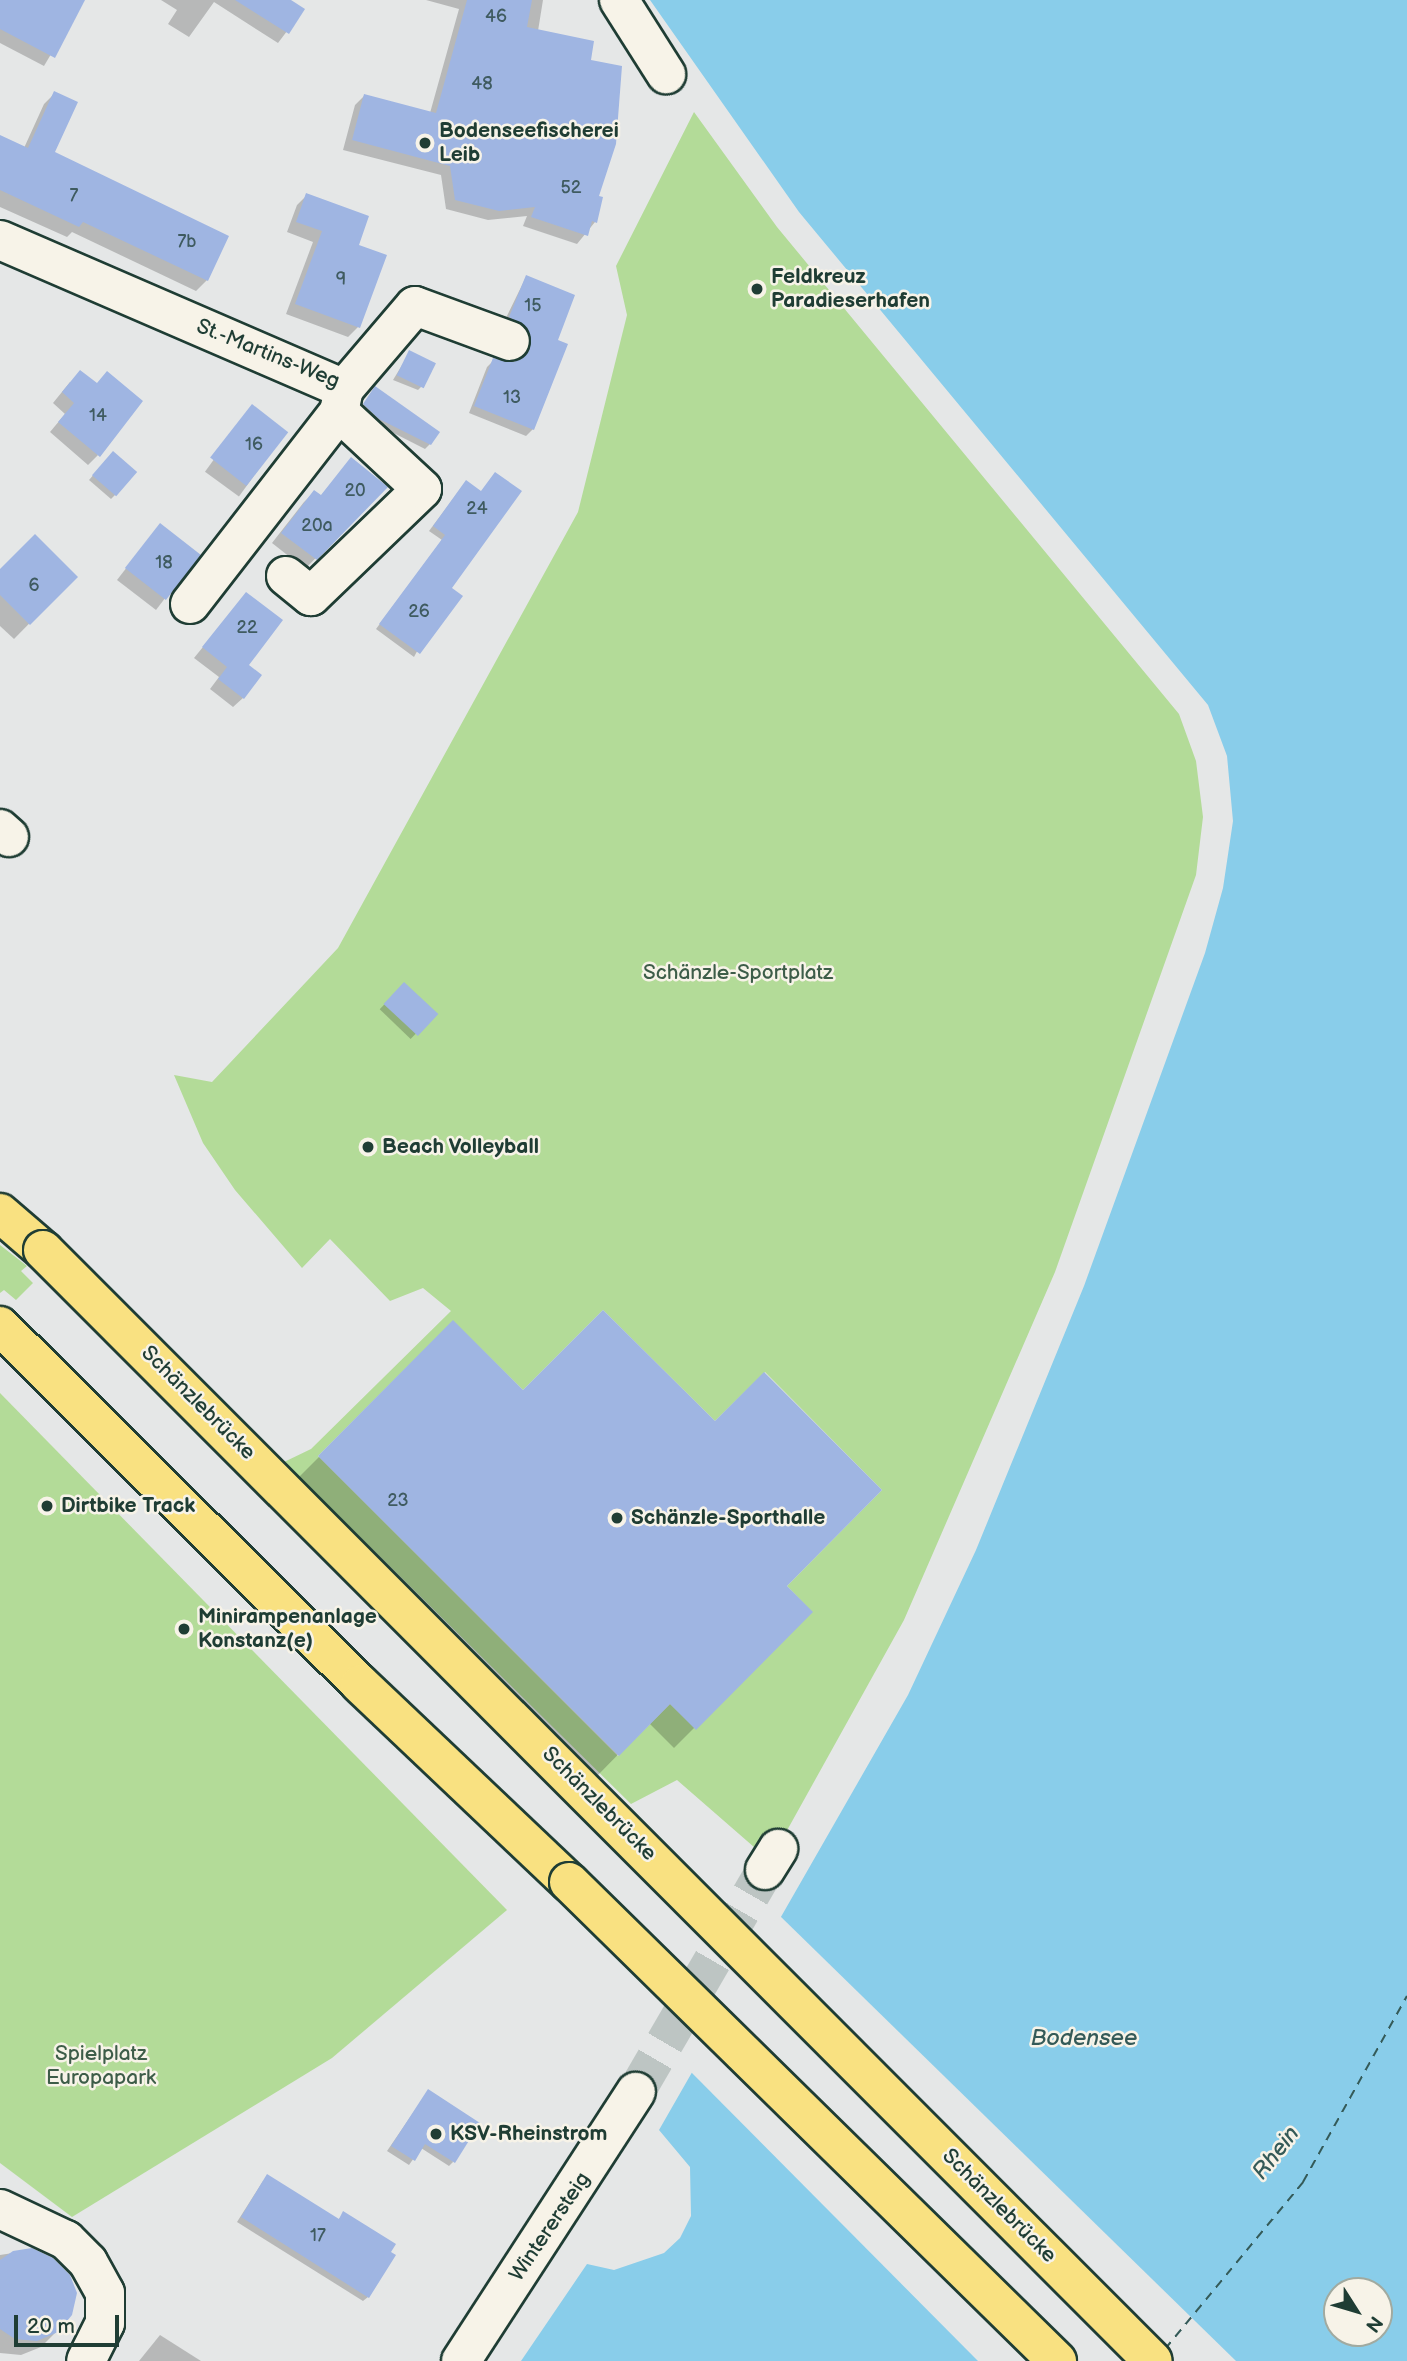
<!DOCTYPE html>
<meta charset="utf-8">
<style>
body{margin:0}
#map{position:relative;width:1407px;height:2361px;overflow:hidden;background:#e5e7e7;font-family:"Balsamiq Sans",sans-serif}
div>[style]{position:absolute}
.green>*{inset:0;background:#b3db98}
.water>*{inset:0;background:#89cdea}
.pier>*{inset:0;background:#e5e7e7}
.shadow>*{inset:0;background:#0003;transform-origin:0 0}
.ferry>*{height:2px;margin-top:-1px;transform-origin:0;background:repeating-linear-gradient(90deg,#345a58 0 9px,transparent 0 16px)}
.building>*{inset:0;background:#9fb5e2;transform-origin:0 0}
.minor-tunnel>*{height:38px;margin-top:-19px;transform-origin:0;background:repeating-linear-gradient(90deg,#bdc5c3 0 38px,transparent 0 57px)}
.roads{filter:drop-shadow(2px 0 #1f3d34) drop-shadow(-2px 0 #1f3d34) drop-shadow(0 2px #1f3d34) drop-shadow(0 -2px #1f3d34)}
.minor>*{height:38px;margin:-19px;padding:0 19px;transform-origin:19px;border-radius:19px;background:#f7f3e8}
.major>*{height:38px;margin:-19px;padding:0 19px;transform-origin:19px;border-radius:19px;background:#f9e181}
.bridges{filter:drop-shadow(2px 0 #1f3d34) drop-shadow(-2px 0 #1f3d34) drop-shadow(0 2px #1f3d34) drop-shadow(0 -2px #1f3d34)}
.major-bridge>*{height:38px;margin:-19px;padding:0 19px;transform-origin:19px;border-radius:19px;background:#f9e181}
.dots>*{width:19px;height:19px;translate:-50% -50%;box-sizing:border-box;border:4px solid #f7f3e8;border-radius:50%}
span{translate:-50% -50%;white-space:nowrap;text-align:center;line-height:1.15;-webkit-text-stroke:5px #f7f3e8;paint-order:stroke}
.number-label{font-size:18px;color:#3f5b60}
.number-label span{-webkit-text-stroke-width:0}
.poi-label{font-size:21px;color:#1f3d34;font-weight:700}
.left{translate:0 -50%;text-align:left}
.street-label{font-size:21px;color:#1f3d34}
.park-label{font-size:21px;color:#3d5d48}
.water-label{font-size:23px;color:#345a58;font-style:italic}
.north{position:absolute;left:1323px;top:2277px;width:70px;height:70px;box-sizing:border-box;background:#f7f3e8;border:2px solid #a1aaa0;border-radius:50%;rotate:127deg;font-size:19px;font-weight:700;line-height:28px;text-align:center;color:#1f3d34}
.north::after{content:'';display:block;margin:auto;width:24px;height:32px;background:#1f3d34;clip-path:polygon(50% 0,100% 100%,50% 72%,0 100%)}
.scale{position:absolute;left:14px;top:2315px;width:105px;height:32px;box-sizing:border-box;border:4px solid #1f3d34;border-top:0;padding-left:9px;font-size:21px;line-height:24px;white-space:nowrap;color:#1f3d34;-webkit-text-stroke:5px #f7f3e8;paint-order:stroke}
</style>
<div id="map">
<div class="green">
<div style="clip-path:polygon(evenodd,694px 112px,777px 227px,1179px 714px,1196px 761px,1203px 817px,1196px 875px,1055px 1272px,904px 1620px,770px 1861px,677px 1780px,631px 1804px,284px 1462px,311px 1449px,451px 1311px,423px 1288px,390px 1301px,330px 1239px,302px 1268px,235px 1190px,203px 1143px,174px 1075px,212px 1082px,338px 948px,578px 512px,627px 315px,616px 266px,694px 112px,603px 1310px,715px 1421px,765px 1372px,882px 1490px,787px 1586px,812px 1612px,696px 1729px,670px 1704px,618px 1756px,318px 1456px,453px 1321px,523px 1390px,603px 1310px)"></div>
<div style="clip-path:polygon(0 1245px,27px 1266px,21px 1271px,33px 1283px,16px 1300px,4px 1290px,0 1293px)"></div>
<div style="clip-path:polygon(0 1393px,507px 1910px,332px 2058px,72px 2217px,0 2163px)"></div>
</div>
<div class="water">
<div style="clip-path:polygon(evenodd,650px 0,1407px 0,1407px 2361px,521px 2361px,587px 2264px,614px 2270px,664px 2253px,680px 2238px,691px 2216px,690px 2167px,659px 2130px,908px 1695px,976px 1550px,1084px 1286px,1205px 953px,1223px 888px,1233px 821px,1227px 756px,1208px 705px,799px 212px,650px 0,1337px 2291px,1379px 2291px,1379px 2333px,1337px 2333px,1337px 2291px)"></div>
</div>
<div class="pier">
<div style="clip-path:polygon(778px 1914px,1236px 2361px,978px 2361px,689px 2070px)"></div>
</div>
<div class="shadow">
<div style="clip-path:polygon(0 0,83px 0,44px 66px,0 43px)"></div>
<div style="clip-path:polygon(161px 0,287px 0,303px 10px,278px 43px,214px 2px,189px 37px,168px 24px,177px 10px)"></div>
<div style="clip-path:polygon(426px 0,543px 0,538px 31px,589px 61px,597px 197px,595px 222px,577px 244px,523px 226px,527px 216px,488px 220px,446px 209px,441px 175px,343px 150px,355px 105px,364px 96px,430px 113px,459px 9px)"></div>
<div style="clip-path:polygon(55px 93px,53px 153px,207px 280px,196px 291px,72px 232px,67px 237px,0 207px,0 137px,24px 148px,44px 104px)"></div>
<div style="clip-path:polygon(307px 195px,356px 246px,358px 327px,348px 337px,286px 314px,313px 242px,287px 232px,297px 205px)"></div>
<div style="clip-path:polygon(526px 277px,555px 341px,533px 429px,526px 436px,469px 413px,487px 367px,494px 360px,515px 364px,524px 356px,521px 334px,503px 324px)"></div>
<div style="clip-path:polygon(410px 352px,423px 385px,418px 390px,393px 380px)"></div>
<div style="clip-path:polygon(70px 382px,98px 455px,88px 465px,50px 432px,65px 414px,53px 403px)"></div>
<div style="clip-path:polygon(371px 393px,430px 444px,425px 449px,374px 423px,360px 410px)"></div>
<div style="left:252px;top:407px;width:42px;height:80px;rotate:36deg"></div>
<div style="clip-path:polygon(108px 458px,115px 495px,111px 499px,89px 480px)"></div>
<div style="clip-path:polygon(351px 459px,385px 487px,305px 569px,272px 543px,304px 502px,314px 492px,320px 497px)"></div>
<div style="clip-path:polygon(462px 487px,450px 589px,414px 657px,376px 629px,442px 540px,429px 531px)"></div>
<div style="clip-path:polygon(151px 536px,198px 555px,156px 610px,117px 580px)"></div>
<div style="clip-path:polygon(0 571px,75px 577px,14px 639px,0 626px)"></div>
<div style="clip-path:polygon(246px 594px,243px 698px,233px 707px,210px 689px,219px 677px,194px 658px)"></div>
<div style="left:404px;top:984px;width:43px;height:35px;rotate:44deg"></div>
<div style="clip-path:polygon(453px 1323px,523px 1393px,784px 1586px,810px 1612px,674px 1748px,649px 1723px,598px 1775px,299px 1477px)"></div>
<div style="clip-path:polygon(428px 2091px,453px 2162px,449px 2166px,421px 2148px,409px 2165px,387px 2151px)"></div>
<div style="clip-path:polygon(263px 2181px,338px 2220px,344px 2213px,368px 2297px,363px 2301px,237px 2222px)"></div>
<div style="clip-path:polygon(32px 2250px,57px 2331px,41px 2347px,21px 2355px,0 2353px,0 2255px)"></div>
<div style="clip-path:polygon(160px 2335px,201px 2361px,139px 2361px)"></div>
</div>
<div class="ferry">
<div style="left:1165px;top:2349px;width:217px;rotate:-50.4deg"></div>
<div style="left:1303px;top:2182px;width:213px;rotate:-60.8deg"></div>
</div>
<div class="building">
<div style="clip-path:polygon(0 0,85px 0,55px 58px,0 29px)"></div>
<div style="clip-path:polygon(235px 0,291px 0,305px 9px,289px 34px)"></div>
<div style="clip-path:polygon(467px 0,532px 0,527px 27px,594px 41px,591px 60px,622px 66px,616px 144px,599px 196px,603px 197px,597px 223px,592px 221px,588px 236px,531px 217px,535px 207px,499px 211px,455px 200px,450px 166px,352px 140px,364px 94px,436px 113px)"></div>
<div style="clip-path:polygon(54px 91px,78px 102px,55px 152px,229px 236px,208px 281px,83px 222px,79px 227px,0 190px,0 135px,28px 148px)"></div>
<div style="clip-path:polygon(306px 193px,369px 216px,359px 245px,387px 255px,360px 328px,295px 304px,322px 231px,296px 222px)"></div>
<div style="clip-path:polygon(526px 275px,575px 295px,558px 340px,568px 344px,534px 430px,474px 406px,493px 358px,514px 362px,530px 349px,527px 328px,509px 317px)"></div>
<div style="left:409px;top:350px;width:30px;height:28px;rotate:26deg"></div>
<div style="clip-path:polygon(80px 370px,97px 383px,107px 371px,143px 401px,100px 457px,58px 422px,74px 403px,62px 392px)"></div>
<div style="clip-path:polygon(375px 386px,440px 432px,431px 445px,379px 419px,363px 404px)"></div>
<div style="left:252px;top:404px;width:46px;height:68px;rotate:38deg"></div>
<div style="left:113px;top:451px;width:32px;height:32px;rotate:41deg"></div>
<div style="clip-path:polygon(351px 457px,388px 487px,317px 560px,281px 533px,314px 490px,321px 495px)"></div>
<div style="clip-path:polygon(495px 472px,522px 491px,452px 588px,463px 596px,420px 654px,379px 624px,445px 535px,433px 526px,466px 480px,481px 491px)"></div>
<div style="left:160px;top:523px;width:52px;height:57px;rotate:38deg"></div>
<div style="clip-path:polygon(35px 534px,78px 577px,30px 625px,0 595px,0 569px)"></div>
<div style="clip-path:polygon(246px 592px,283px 620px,249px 665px,262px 675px,244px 699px,218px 679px,227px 667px,202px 647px)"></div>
<div style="left:404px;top:982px;width:47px;height:30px;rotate:43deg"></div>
<div style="clip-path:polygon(603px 1310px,715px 1421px,764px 1372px,882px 1490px,787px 1586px,813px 1612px,696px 1730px,670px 1704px,619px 1756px,318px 1456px,453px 1320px,523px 1390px)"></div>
<div style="clip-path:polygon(428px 2089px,480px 2123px,455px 2163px,425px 2144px,415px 2161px,391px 2146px)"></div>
<div style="clip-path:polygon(267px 2174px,339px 2219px,343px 2211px,396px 2244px,391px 2252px,396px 2255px,369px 2298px,241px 2217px)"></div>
<div style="clip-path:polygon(32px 2248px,53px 2258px,70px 2275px,77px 2293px,72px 2315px,58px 2332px,37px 2341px,15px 2339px,0 2329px,0 2260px,13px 2251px)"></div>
</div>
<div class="minor-tunnel">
<div style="left:636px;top:2092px;width:257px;rotate:-59.8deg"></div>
</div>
<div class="roads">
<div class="minor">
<div style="left:619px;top:0;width:88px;rotate:57.6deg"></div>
<div style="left:0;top:240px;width:375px;rotate:23.4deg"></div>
<div style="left:344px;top:389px;width:109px;rotate:-49.5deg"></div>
<div style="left:415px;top:306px;width:101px;rotate:20.2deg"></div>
<div style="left:286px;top:576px;width:32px;rotate:39deg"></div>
<div style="left:311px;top:596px;width:154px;rotate:-43.9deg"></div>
<div style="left:422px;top:489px;width:113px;rotate:-137.1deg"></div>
<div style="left:339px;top:412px;width:24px;rotate:-78deg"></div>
<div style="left:190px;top:604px;width:243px;rotate:-52.2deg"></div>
<div style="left:0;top:829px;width:12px;rotate:42deg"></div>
<div style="left:765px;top:1870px;width:25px;rotate:-58deg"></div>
<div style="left:0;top:2209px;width:73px;rotate:25.2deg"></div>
<div style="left:66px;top:2240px;width:31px;rotate:45deg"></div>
<div style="left:88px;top:2262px;width:35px;rotate:61deg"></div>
<div style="left:105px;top:2293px;width:30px;rotate:90deg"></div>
<div style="left:105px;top:2323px;width:42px;rotate:116.6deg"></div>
<div style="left:461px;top:2361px;width:321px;rotate:-57deg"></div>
</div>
<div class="major">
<div style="left:0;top:1213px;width:57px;rotate:40.7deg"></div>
<div style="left:0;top:1326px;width:508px;rotate:44.84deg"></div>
<div style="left:360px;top:1684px;width:288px;rotate:43.5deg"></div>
</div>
</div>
<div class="bridges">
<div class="major-bridge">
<div style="left:43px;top:1250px;width:1570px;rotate:45.03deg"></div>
<div style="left:569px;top:1882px;width:684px;rotate:44.47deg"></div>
</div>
</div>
<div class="dots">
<div style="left:425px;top:143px;background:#1f3d34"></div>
<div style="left:757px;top:289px;background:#1f3d34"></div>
<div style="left:368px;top:1147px;background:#1f3d34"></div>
<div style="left:47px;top:1506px;background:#1f3d34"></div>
<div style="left:617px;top:1518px;background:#1f3d34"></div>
<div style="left:184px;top:1629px;background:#1f3d34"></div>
<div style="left:436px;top:2134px;background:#1f3d34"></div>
</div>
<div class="number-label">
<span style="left:496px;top:17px">46</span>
<span style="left:482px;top:84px">48</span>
<span style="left:571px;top:188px">52</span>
<span style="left:74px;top:196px">7</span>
<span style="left:187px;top:242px">7b</span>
<span style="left:341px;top:280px">9</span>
<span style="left:533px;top:306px">15</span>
<span style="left:512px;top:398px">13</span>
<span style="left:98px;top:416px">14</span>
<span style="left:254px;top:445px">16</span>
<span style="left:355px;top:491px">20</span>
<span style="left:477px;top:509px">24</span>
<span style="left:317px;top:526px">20a</span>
<span style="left:164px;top:563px">18</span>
<span style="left:34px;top:586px">6</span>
<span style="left:419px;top:612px">26</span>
<span style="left:247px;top:628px">22</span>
<span style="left:398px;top:1501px">23</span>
<span style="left:318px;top:2236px">17</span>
</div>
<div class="poi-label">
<span class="left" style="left:439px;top:143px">Bodenseefischerei<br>Leib</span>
<span class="left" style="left:771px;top:289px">Feldkreuz<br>Paradieserhafen</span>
<span class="left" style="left:382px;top:1147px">Beach Volleyball</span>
<span class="left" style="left:61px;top:1506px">Dirtbike Track</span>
<span class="left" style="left:631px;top:1518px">Schänzle-Sporthalle</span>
<span class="left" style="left:198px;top:1629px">Minirampenanlage<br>Konstanz(e)</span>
<span class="left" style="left:450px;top:2134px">KSV-Rheinstrom</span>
</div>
<div class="street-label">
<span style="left:268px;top:354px;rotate:22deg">St.-Martins-Weg</span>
<span style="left:198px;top:1403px;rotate:45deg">Schänzlebrücke</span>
<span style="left:599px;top:1804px;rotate:45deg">Schänzlebrücke</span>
<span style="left:999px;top:2206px;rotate:45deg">Schänzlebrücke</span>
<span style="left:550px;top:2227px;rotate:-56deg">Winterersteig</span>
</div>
<div class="park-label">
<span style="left:738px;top:973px">Schänzle-Sportplatz</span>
<span style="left:101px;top:2066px">Spielplatz<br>Europapark</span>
</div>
<div class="water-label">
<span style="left:1084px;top:2038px">Bodensee</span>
<span style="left:1276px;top:2153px;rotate:-52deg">Rhein</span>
</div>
<div class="north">N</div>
<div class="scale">20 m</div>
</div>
